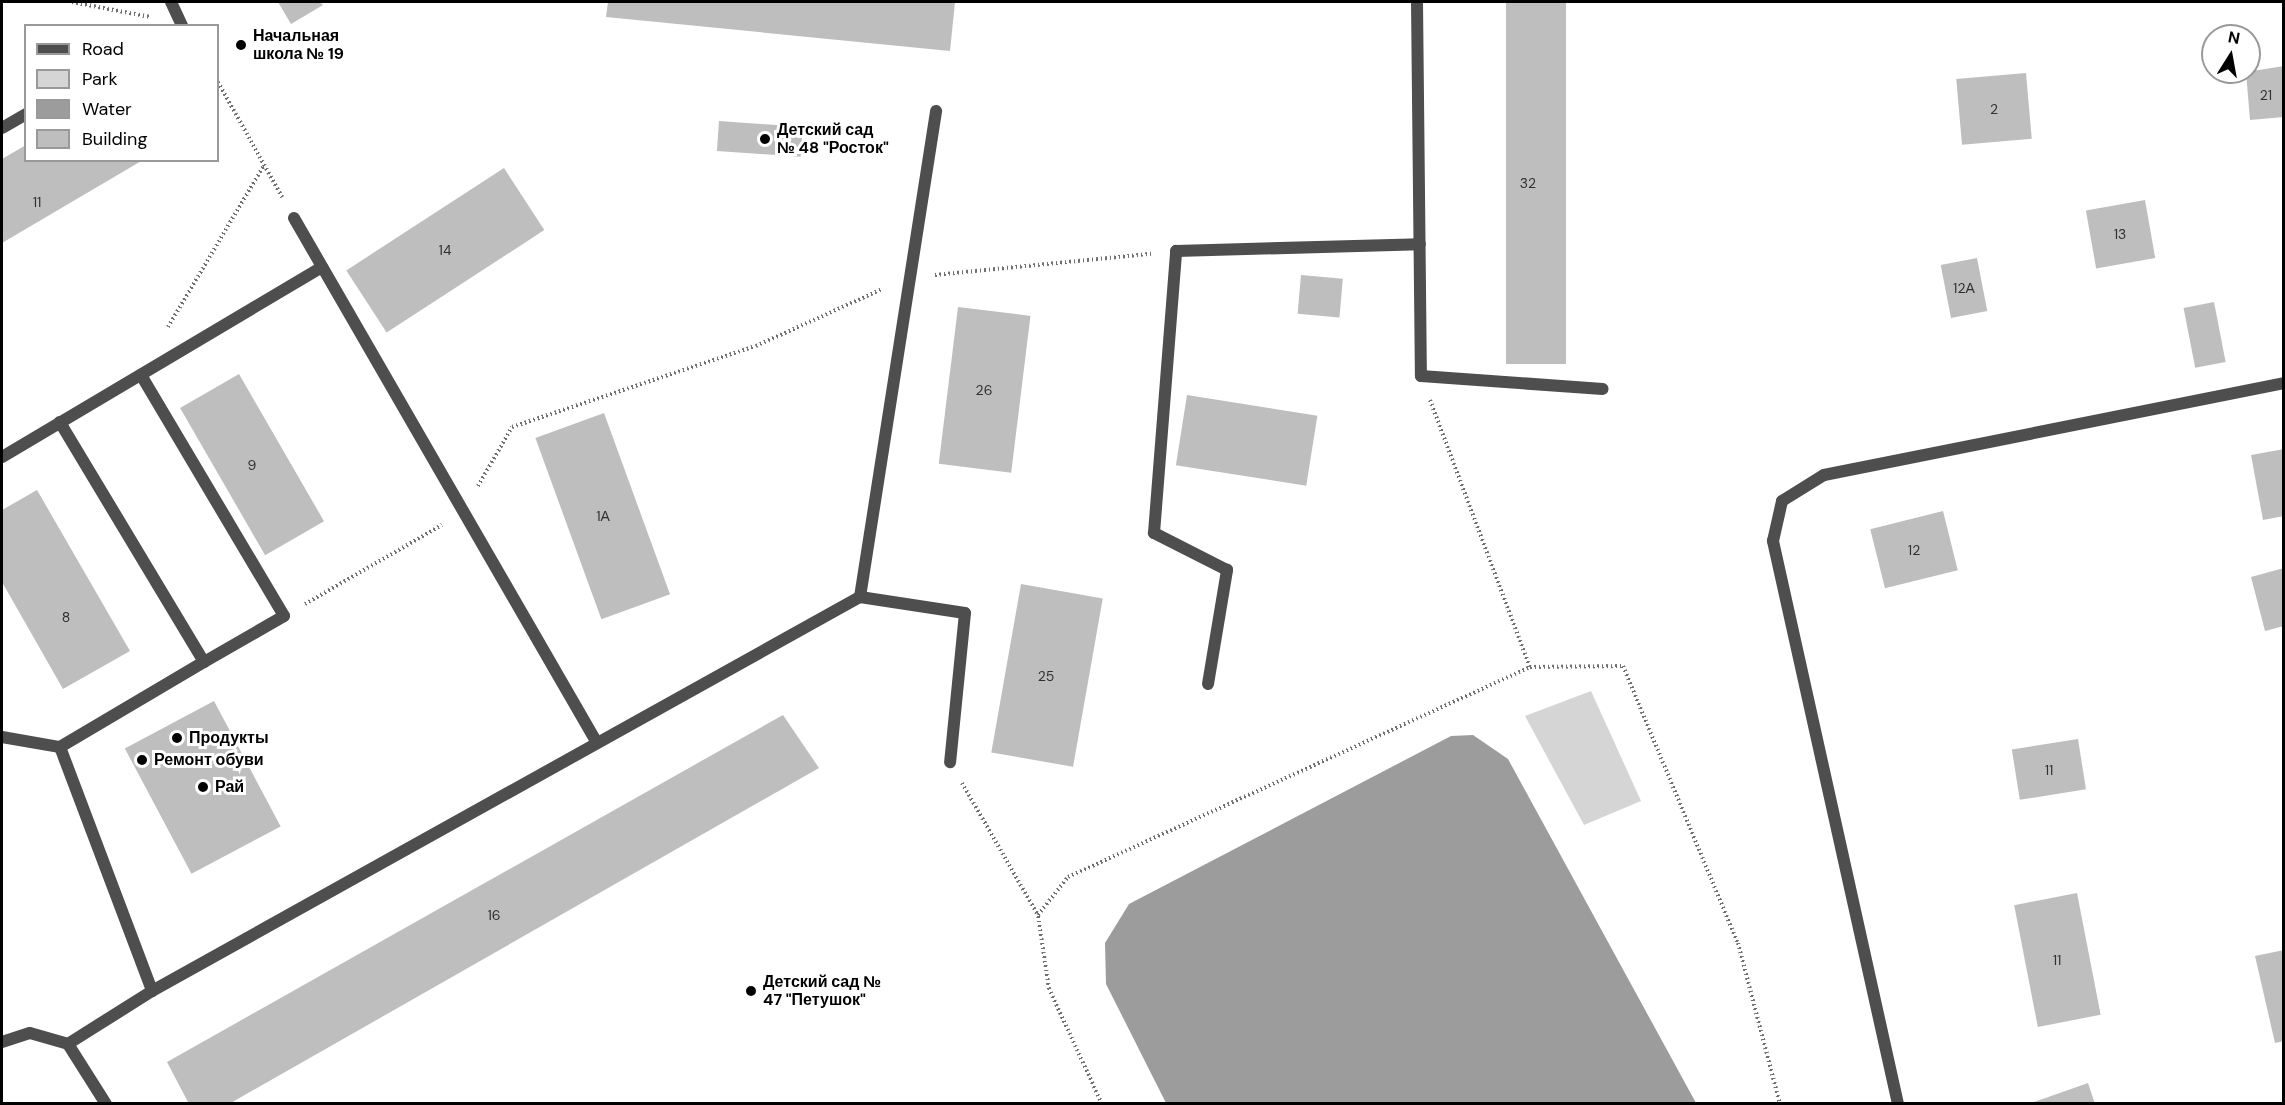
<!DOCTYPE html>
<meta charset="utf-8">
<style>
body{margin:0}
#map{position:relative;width:2285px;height:1105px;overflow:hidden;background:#fff;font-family:"DM Sans",sans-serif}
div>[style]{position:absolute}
.green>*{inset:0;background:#d5d5d5}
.water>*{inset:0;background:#9c9c9c}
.building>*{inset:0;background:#bebebe;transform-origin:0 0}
.path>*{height:4px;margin-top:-2px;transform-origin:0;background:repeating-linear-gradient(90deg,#707070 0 1.5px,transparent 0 4.5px)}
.lane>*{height:12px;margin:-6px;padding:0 6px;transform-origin:6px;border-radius:6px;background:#4e4e4e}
.street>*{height:12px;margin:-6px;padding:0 6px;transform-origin:6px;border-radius:6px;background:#4e4e4e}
.dots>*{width:16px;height:16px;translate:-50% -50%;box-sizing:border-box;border:3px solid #fff;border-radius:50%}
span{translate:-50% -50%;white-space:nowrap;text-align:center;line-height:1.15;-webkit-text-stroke:6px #fff;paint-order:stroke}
.number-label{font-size:14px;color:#303030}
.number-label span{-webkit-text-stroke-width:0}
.poi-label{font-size:16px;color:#000;font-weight:700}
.left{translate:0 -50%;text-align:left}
.frame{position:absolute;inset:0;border:3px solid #000;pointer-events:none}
.legend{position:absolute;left:24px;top:24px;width:195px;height:138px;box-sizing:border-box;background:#fff;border:2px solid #999;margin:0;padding:8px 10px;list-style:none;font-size:18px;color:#000}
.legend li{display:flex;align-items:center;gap:12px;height:30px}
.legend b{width:30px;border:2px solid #999}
.north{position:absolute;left:2201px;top:24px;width:60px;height:60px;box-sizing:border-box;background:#fff;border:2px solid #999;border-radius:50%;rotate:11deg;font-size:16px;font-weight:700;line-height:24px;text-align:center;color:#000}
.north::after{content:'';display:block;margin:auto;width:21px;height:27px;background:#000;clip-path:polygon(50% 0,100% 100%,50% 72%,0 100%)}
</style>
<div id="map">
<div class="green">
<div style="clip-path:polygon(1591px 691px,1641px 801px,1584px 825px,1525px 716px)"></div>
</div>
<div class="water">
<div style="clip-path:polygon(1473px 735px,1508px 759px,1696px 1103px,1166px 1103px,1106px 984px,1105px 943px,1129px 904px,1451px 736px)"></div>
</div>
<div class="building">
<div style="clip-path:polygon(278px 2px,320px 2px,323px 5px,291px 24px)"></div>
<div style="clip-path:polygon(608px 2px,955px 2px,950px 51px,606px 17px)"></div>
<div style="left:1506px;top:2px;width:60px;height:362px"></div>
<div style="clip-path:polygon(2284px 66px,2284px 117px,2250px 120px,2246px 72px)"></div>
<div style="left:2026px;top:73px;width:66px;height:70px;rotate:85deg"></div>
<div style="left:719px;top:121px;width:84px;height:30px;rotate:4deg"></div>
<div style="clip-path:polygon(26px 145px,26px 160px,143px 160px,2px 243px,2px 159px)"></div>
<div style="left:504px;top:168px;width:74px;height:188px;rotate:57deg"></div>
<div style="left:2145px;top:200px;width:59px;height:60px;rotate:80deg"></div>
<div style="left:1977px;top:258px;width:54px;height:37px;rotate:79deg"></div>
<div style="left:1301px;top:275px;width:42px;height:39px;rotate:5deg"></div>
<div style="left:2214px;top:302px;width:61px;height:31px;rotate:79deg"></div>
<div style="left:958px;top:307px;width:73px;height:158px;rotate:7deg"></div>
<div style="left:239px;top:374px;width:170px;height:68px;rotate:60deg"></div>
<div style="left:1187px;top:395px;width:132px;height:71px;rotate:9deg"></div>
<div style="left:604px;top:413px;width:193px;height:73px;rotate:70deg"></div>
<div style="clip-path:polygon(2284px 449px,2284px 516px,2263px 520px,2251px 455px)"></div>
<div style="clip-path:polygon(37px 490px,130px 651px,63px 689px,2px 582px,2px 510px)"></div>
<div style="left:1943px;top:511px;width:61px;height:75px;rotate:76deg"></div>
<div style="clip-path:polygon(2284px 568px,2284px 626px,2265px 631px,2251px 577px)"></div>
<div style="left:1021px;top:584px;width:83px;height:171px;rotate:10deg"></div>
<div style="left:214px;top:701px;width:142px;height:101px;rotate:62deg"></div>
<div style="clip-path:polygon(783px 715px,819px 768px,229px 1104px,189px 1104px,167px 1062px)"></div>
<div style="left:2078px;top:739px;width:51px;height:67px;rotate:81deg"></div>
<div style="left:2077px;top:893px;width:124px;height:64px;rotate:79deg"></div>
<div style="clip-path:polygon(2284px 950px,2284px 1041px,2275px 1043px,2255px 956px)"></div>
<div style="clip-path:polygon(2088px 1083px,2095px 1104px,2031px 1104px,2031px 1103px)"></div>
</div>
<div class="path">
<div style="left:72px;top:2px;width:80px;rotate:10.8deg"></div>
<div style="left:218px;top:82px;width:132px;rotate:60.9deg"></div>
<div style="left:935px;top:275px;width:217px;rotate:-5.6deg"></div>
<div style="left:168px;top:327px;width:188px;rotate:-59.3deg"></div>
<div style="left:1430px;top:400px;width:285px;rotate:69.5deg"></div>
<div style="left:478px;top:486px;width:68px;rotate:-60deg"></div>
<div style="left:512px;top:427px;width:257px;rotate:-18.4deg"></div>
<div style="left:756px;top:346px;width:138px;rotate:-24.3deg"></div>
<div style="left:305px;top:604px;width:158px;rotate:-30deg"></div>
<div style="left:962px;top:783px;width:152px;rotate:60.1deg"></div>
<div style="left:1102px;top:1104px;width:127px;rotate:-114.7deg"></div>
<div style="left:1049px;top:989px;width:75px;rotate:-98.5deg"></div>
<div style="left:1038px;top:915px;width:48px;rotate:-51.7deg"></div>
<div style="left:1068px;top:877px;width:507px;rotate:-24.44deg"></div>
<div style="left:1530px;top:667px;width:93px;rotate:-0.6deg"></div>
<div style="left:1623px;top:666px;width:300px;rotate:67.5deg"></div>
<div style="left:1738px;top:943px;width:166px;rotate:75.4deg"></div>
</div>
<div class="lane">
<div style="left:171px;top:2px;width:26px;rotate:65deg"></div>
<div style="left:1417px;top:2px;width:374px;rotate:89.4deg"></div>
<div style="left:1421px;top:376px;width:182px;rotate:4.1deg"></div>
<div style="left:2px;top:128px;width:28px;rotate:-30deg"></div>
<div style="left:294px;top:218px;width:606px;rotate:60.01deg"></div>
<div style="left:141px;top:375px;width:280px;rotate:59.3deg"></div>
<div style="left:284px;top:616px;width:92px;rotate:150.1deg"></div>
<div style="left:2px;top:457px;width:372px;rotate:-30.7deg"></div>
<div style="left:860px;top:597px;width:106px;rotate:8.7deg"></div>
<div style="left:965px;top:613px;width:150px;rotate:95.7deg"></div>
<div style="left:1208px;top:684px;width:116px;rotate:-80.5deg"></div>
<div style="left:1227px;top:570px;width:82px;rotate:-153.1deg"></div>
<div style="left:1154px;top:533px;width:283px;rotate:-85.5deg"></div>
<div style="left:1176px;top:251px;width:244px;rotate:-1.6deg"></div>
<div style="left:2px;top:737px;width:59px;rotate:9.8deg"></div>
<div style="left:60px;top:747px;width:261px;rotate:69.3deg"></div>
<div style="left:152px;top:991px;width:99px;rotate:147.8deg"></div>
<div style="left:60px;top:747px;width:167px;rotate:-30.6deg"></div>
<div style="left:204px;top:662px;width:280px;rotate:-121deg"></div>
<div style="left:152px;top:991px;width:810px;rotate:-29.1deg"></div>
<div style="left:860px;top:597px;width:492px;rotate:-81.1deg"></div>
<div style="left:2px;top:1042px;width:29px;rotate:-18deg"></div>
<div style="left:30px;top:1033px;width:40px;rotate:16deg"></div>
<div style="left:68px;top:1044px;width:71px;rotate:57.7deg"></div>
</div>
<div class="street">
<div style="left:1898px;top:1104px;width:577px;rotate:-102.52deg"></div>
<div style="left:1773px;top:541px;width:41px;rotate:-77.3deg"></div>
<div style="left:1782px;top:501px;width:49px;rotate:-31.8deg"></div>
<div style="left:1824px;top:475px;width:469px;rotate:-11.3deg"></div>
</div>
<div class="dots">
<div style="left:241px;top:45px;background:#000"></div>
<div style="left:765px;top:139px;background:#000"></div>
<div style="left:177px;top:738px;background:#000"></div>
<div style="left:142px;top:760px;background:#000"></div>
<div style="left:203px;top:787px;background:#000"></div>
<div style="left:751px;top:991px;background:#000"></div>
</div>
<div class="number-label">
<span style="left:2266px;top:95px">21</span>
<span style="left:1994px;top:109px">2</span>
<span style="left:1528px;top:183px">32</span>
<span style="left:37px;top:202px">11</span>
<span style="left:2120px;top:234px">13</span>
<span style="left:445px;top:250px">14</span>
<span style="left:1964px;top:288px">12А</span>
<span style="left:984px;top:390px">26</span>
<span style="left:252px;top:465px">9</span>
<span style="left:603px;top:516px">1А</span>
<span style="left:1914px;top:550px">12</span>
<span style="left:66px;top:617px">8</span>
<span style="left:1046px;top:676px">25</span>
<span style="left:2049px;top:770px">11</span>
<span style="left:494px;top:915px">16</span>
<span style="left:2057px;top:960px">11</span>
</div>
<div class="poi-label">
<span class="left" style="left:253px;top:45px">Начальная<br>школа № 19</span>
<span class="left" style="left:777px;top:139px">Детский сад<br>№ 48 "Росток"</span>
<span class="left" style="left:189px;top:738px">Продукты</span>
<span class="left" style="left:154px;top:760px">Ремонт обуви</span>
<span class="left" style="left:215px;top:787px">Рай</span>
<span class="left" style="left:763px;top:991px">Детский сад №<br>47 "Петушок"</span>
</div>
<div class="frame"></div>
<ul class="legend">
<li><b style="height:8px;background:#4e4e4e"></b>Road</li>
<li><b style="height:16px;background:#d5d5d5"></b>Park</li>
<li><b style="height:16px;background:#9c9c9c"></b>Water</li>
<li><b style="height:16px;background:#bebebe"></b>Building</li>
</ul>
<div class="north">N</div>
</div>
